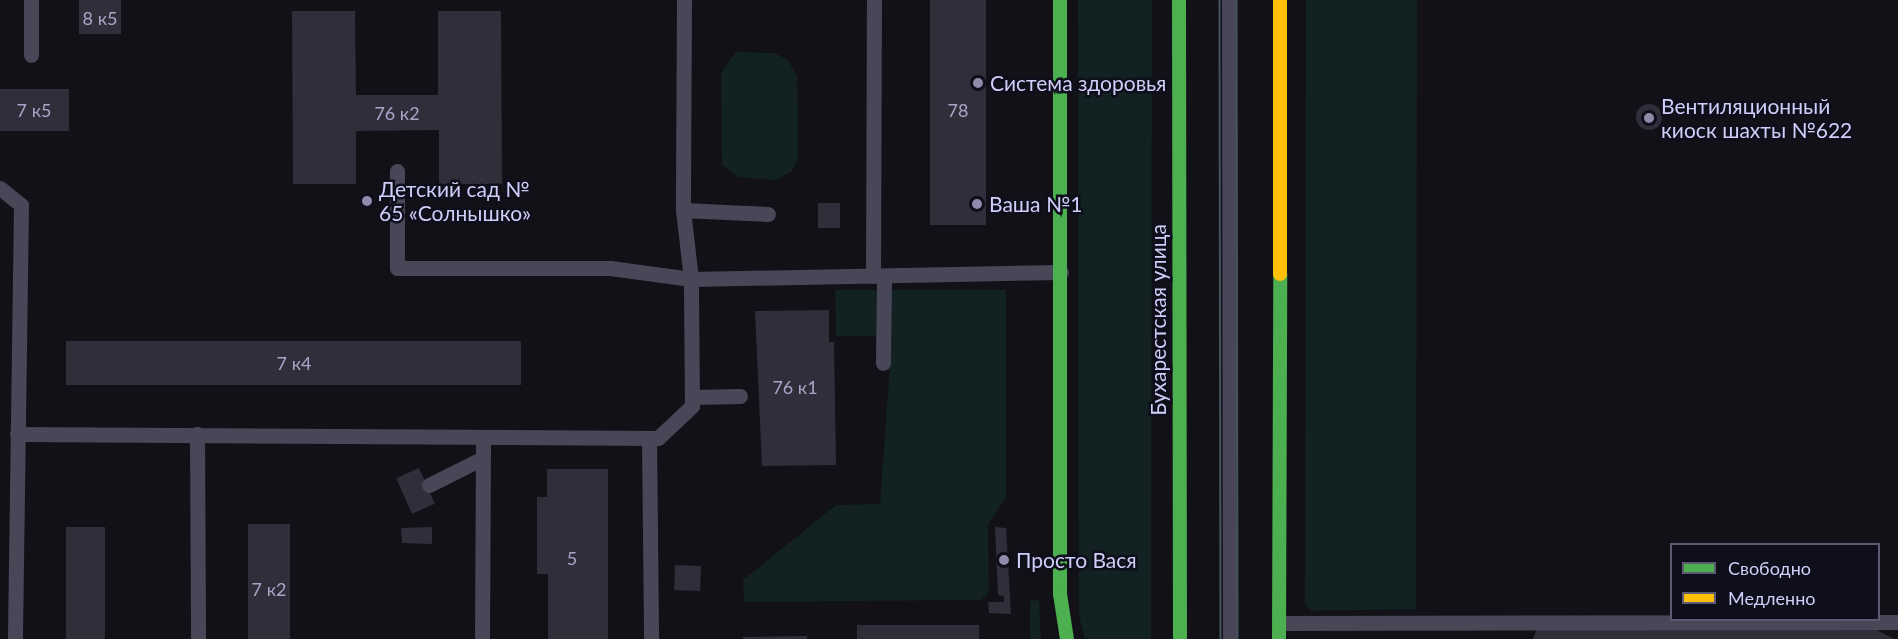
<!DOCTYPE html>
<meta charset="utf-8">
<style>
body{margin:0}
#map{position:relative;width:1898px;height:639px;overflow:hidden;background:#121118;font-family:Lato,sans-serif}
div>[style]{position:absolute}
.green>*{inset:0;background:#122121}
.building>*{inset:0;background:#302e3a;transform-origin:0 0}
.round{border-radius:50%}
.lane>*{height:15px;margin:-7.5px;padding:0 7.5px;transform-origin:7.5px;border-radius:7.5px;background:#474758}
.fast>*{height:14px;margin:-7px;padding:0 7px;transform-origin:7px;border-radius:7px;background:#4caf50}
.slow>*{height:14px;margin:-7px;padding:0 7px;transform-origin:7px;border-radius:7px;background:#ffc107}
.tram>*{height:1.5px;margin:-0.75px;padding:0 0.75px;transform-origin:0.75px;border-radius:0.75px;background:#42545e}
.dots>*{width:16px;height:16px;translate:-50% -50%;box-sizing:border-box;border:3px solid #0f0e1b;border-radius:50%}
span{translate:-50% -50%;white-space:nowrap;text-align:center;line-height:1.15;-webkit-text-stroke:5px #0f0e1b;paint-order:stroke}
.number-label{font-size:18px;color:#a8a6c8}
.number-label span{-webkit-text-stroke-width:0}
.poi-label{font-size:21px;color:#d0cef8}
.left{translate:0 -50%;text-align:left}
.street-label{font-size:21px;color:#d0cef8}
.legend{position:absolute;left:1670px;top:543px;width:210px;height:78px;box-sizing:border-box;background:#0f0e1b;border:2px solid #5c5b73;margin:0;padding:8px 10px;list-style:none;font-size:18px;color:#d0cef8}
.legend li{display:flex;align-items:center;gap:12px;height:30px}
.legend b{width:30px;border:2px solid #5c5b73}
</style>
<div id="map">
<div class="green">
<div style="clip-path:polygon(1078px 0,1152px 0,1151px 639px,1085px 639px,1079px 616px)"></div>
<div style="clip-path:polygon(1306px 0,1417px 0,1416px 609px,1312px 611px,1305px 605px)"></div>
<div style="clip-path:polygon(736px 52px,774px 53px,788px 60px,797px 76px,798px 158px,792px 171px,776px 180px,738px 177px,722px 165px,721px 73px)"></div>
<div style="clip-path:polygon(835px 290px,1006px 290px,1006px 498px,988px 524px,989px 592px,981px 600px,744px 602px,743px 580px,836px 505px,880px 504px,892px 336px,836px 336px)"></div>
<div style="clip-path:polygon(1039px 600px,1041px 639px,1030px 639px,1030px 601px)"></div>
</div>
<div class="building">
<div style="left:79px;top:0;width:42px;height:34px"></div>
<div style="left:930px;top:0;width:56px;height:225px"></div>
<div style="clip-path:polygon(292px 11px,355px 11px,356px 95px,438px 95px,438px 11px,501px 11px,502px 184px,439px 184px,439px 130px,356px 131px,356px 184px,293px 184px)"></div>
<div style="left:0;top:89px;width:69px;height:42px"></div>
<div class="round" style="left:1636px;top:104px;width:26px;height:26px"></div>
<div style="left:818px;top:203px;width:22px;height:25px"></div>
<div style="clip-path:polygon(829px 310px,829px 342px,834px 342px,836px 465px,762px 466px,755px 311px)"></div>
<div style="left:66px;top:341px;width:455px;height:44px"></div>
<div style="left:419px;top:468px;width:39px;height:25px;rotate:66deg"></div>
<div style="clip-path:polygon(547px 469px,608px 469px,608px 639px,548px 639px,548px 574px,537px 574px,537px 497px,547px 497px)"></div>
<div style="left:248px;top:524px;width:42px;height:115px"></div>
<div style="left:105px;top:527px;width:112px;height:39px;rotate:90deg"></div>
<div style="clip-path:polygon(432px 527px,432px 544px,402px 543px,401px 528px)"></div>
<div style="clip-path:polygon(995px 527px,1006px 528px,1011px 614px,989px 613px,988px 602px,1004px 602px,1004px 596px,998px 595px)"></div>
<div style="left:675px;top:565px;width:26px;height:25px;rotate:2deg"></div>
<div style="clip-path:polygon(1865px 624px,1894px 639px,1533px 639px,1538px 626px)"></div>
<div style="left:857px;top:625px;width:122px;height:14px"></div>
<div style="clip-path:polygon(807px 636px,807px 639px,743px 639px,743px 637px)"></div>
</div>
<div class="lane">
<div style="left:31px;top:0;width:55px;rotate:90deg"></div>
<div style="left:684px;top:0;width:210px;rotate:90.3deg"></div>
<div style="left:683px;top:210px;width:85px;rotate:2.7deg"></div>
<div style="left:1229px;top:0;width:639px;rotate:89.91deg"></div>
<div style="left:397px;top:171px;width:97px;rotate:90deg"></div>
<div style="left:397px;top:268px;width:213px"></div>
<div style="left:610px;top:268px;width:82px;rotate:7.7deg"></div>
<div style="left:691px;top:279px;width:370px;rotate:-1.1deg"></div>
<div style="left:0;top:188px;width:27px;rotate:39deg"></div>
<div style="left:21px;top:205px;width:434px;rotate:90.8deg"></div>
<div style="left:873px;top:276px;width:276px;rotate:-89.8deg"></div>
<div style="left:883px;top:363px;width:87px;rotate:-89.3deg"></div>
<div style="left:692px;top:397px;width:48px;rotate:-1.2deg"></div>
<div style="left:17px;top:434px;width:641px;rotate:0.36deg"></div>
<div style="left:658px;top:438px;width:47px;rotate:-43.3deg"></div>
<div style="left:692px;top:406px;width:127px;rotate:-90.5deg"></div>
<div style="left:691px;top:279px;width:69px;rotate:-96.6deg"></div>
<div style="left:197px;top:434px;width:205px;rotate:89.7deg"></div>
<div style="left:649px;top:439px;width:200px;rotate:89.4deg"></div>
<div style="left:429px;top:485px;width:60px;rotate:-26.6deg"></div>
<div style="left:1279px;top:623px;width:619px;rotate:-0.09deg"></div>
<div style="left:482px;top:639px;width:199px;rotate:-89.7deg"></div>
</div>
<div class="fast">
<div style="left:1060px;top:0;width:594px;rotate:90deg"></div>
<div style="left:1060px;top:594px;width:46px;rotate:81.2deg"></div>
<div style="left:1179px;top:0;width:639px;rotate:89.91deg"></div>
<div style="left:1279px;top:639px;width:365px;rotate:-89.8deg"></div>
</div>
<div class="slow">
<div style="left:1280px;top:274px;width:274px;rotate:-90deg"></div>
</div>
<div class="tram">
<div style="left:1220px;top:0;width:639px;rotate:89.91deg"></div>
<div style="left:1237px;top:0;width:639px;rotate:89.91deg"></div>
</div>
<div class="dots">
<div style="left:978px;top:83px;background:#8e8caa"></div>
<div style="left:1649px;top:118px;background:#8e8caa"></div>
<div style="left:367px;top:201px;background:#8e8caa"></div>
<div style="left:977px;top:204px;background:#8e8caa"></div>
<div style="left:1004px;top:560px;background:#8e8caa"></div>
</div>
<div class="number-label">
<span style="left:100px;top:18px">8 к5</span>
<span style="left:34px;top:110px">7 к5</span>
<span style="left:958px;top:110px">78</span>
<span style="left:397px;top:113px">76 к2</span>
<span style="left:294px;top:363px">7 к4</span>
<span style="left:795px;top:387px">76 к1</span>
<span style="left:572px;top:558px">5</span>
<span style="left:269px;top:589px">7 к2</span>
</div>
<div class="poi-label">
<span class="left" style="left:990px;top:83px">Система здоровья</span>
<span class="left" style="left:1661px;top:118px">Вентиляционный<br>киоск шахты №622</span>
<span class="left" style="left:379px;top:201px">Детский сад №<br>65 «Солнышко»</span>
<span class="left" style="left:989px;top:204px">Ваша №1</span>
<span class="left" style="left:1016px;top:560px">Просто Вася</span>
</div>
<div class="street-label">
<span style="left:1158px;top:320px;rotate:-90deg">Бухарестская улица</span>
</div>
<ul class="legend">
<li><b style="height:8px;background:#4caf50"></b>Свободно</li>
<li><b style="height:8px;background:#ffc107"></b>Медленно</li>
</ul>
</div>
